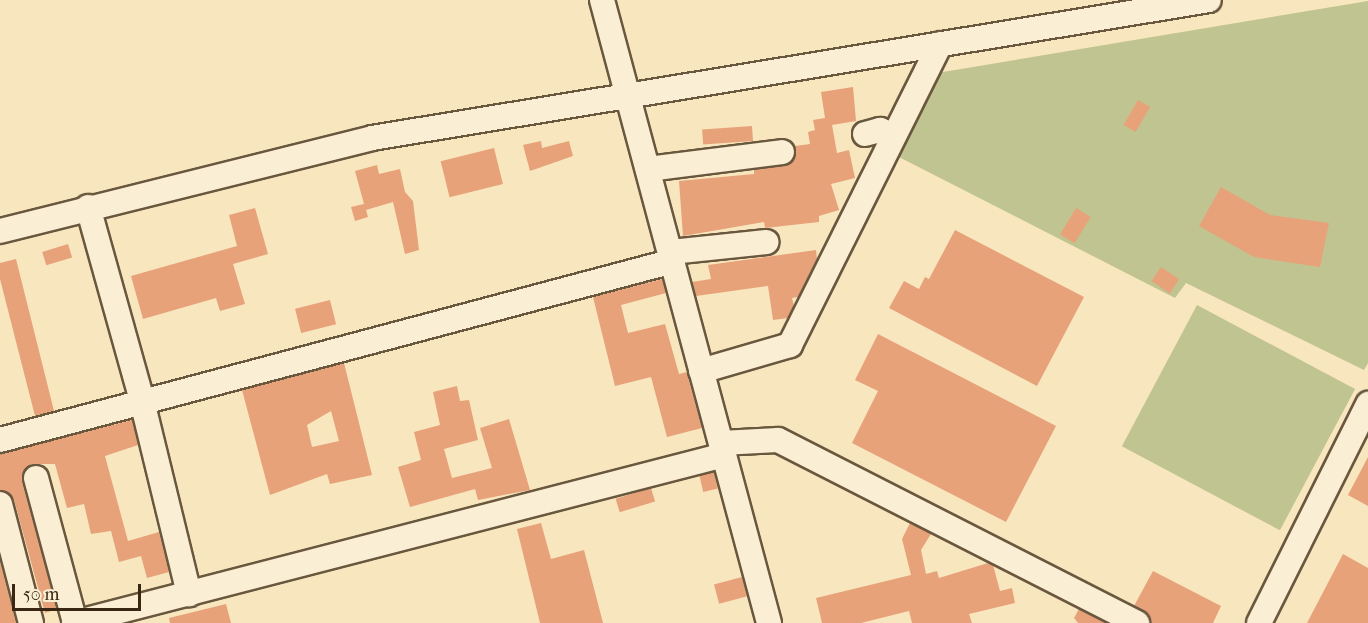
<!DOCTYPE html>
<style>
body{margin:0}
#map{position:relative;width:1368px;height:623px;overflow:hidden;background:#f8e6bf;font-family:"IM FELL French Canon",serif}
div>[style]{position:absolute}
.green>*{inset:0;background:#c0c490;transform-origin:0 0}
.building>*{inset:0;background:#e7a279;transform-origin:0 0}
.roads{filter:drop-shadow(2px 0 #69573e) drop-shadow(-2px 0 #69573e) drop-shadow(0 2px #69573e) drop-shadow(0 -2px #69573e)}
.minor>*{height:24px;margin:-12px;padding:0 12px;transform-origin:12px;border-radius:12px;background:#faefd5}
span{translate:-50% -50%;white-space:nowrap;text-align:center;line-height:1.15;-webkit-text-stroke:6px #faefd5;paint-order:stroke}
.scale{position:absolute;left:12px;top:584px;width:129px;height:27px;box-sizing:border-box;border:3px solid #392713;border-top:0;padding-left:8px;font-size:18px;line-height:21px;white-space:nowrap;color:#392713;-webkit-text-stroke:4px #faefd5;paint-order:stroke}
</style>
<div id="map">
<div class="green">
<div style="clip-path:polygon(1368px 1px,1368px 363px,1364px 370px,1186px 283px,1175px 298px,893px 154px,931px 74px)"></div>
<div style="left:1197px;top:305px;width:179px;height:160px;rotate:28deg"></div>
</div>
<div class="building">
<div style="clip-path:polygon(853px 87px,856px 121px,832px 125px,837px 153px,849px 150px,855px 178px,831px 184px,839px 210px,819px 216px,819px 222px,765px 228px,764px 222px,683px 236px,679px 181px,754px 174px,754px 170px,790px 164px,795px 157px,795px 146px,810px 144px,808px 132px,815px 130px,813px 120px,825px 118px,821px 92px)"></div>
<div style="left:1138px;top:100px;width:14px;height:29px;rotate:30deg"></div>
<div style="left:752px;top:126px;width:15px;height:50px;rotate:86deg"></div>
<div style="clip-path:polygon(541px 141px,542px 148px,569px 141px,573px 156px,530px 171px,523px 145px)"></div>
<div style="left:494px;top:148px;width:37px;height:55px;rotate:76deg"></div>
<div style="clip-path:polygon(377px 165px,379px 174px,400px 169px,405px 192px,413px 201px,419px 250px,405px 254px,393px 202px,366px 210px,368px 217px,355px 221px,351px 207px,364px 204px,355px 171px)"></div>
<div style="clip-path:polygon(1221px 187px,1270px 215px,1329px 223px,1320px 267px,1254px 257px,1199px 226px)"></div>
<div style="clip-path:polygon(255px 208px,268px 254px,233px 264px,245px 304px,220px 311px,216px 298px,143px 319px,131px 276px,237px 246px,229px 215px)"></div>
<div style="left:1076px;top:208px;width:17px;height:31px;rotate:31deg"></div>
<div style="clip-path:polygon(955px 230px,1084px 297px,1037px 386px,889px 308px,904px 281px,919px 289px,925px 277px,929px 279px)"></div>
<div style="left:68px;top:244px;width:14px;height:27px;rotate:73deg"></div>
<div style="clip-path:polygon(816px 250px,817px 259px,798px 297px,792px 298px,794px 306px,788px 318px,773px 320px,768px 286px,696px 296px,692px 282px,711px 279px,708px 265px)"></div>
<div style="clip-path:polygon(16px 259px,54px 411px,35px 416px,0 279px,0 263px)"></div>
<div style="left:1161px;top:267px;width:22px;height:17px;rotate:34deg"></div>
<div style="clip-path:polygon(662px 279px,666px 293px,621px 305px,628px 333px,665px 324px,679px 374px,687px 372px,688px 377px,702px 428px,667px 437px,651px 377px,615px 386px,593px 297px)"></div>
<div style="left:330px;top:300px;width:25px;height:36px;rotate:76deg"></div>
<div style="clip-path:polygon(878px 334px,1056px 426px,1006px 522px,852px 443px,878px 391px,855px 380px)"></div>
<div style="clip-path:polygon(evenodd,344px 363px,372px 475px,330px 484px,327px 474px,270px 495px,242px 390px,344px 363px,331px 411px,339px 441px,312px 447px,307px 425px,331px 411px)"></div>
<div style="clip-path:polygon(457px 386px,460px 401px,469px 400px,478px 440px,444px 449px,452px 478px,492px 468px,480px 428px,509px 419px,530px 490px,478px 500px,475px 489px,410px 507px,398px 467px,421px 460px,414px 432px,440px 425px,433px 392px)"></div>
<div style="clip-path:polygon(132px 420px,138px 445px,105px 456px,128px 541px,159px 532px,169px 572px,147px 578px,141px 556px,119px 562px,111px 531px,91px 534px,84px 504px,67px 508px,55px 464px,32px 464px,22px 474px,22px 482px,57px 609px,45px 613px,14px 500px,0 490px,0 454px)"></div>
<div style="clip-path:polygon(1368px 457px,1368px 506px,1348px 495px)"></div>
<div style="left:714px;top:472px;width:17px;height:15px;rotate:77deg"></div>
<div style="left:651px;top:488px;width:14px;height:37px;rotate:73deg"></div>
<div style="clip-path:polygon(541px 523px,551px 559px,584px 550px,603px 623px,540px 623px,517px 529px)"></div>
<div style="clip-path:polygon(910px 523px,931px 534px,921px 550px,926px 574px,937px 571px,939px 578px,988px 563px,993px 565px,1000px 591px,1012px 588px,1015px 603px,969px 614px,972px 623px,912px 623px,909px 611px,861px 623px,822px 623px,816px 598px,911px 575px,902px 539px)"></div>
<div style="clip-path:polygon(1343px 554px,1368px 568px,1368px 623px,1307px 623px)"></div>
<div style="clip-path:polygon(0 561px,16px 623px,0 623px)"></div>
<div style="clip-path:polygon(1153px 571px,1221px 606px,1213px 623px,1151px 623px,1149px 615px,1134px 606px)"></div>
<div style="left:742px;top:577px;width:20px;height:29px;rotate:75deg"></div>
<div style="clip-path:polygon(226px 604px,231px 623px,170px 623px,169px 618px)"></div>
<div style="clip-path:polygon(1079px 609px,1106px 623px,1078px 623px,1074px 618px)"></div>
</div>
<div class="roads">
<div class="minor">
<div style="left:602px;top:0;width:645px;rotate:74.99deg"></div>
<div style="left:865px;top:134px;width:16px;rotate:-15deg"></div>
<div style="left:880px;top:130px;width:15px;rotate:23deg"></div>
<div style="left:648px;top:169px;width:135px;rotate:-7.2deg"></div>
<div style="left:88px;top:207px;width:201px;rotate:74.4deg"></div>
<div style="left:142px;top:401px;width:199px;rotate:76.3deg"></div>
<div style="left:0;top:231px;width:383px;rotate:-14deg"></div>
<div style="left:372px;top:138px;width:848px;rotate:-9.36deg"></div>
<div style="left:671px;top:252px;width:96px;rotate:-6deg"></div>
<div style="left:701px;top:371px;width:93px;rotate:-16.3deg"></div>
<div style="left:790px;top:345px;width:336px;rotate:-63.5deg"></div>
<div style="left:0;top:440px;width:696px;rotate:-14.89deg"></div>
<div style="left:721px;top:443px;width:57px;rotate:-3deg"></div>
<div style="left:778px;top:440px;width:403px;rotate:27deg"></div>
<div style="left:36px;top:478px;width:150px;rotate:74.9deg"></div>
<div style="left:0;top:504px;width:123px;rotate:75.4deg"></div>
<div style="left:74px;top:623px;width:671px;rotate:-14.49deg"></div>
<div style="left:1259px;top:623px;width:245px;rotate:-63.5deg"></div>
</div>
</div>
<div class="scale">50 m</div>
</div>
